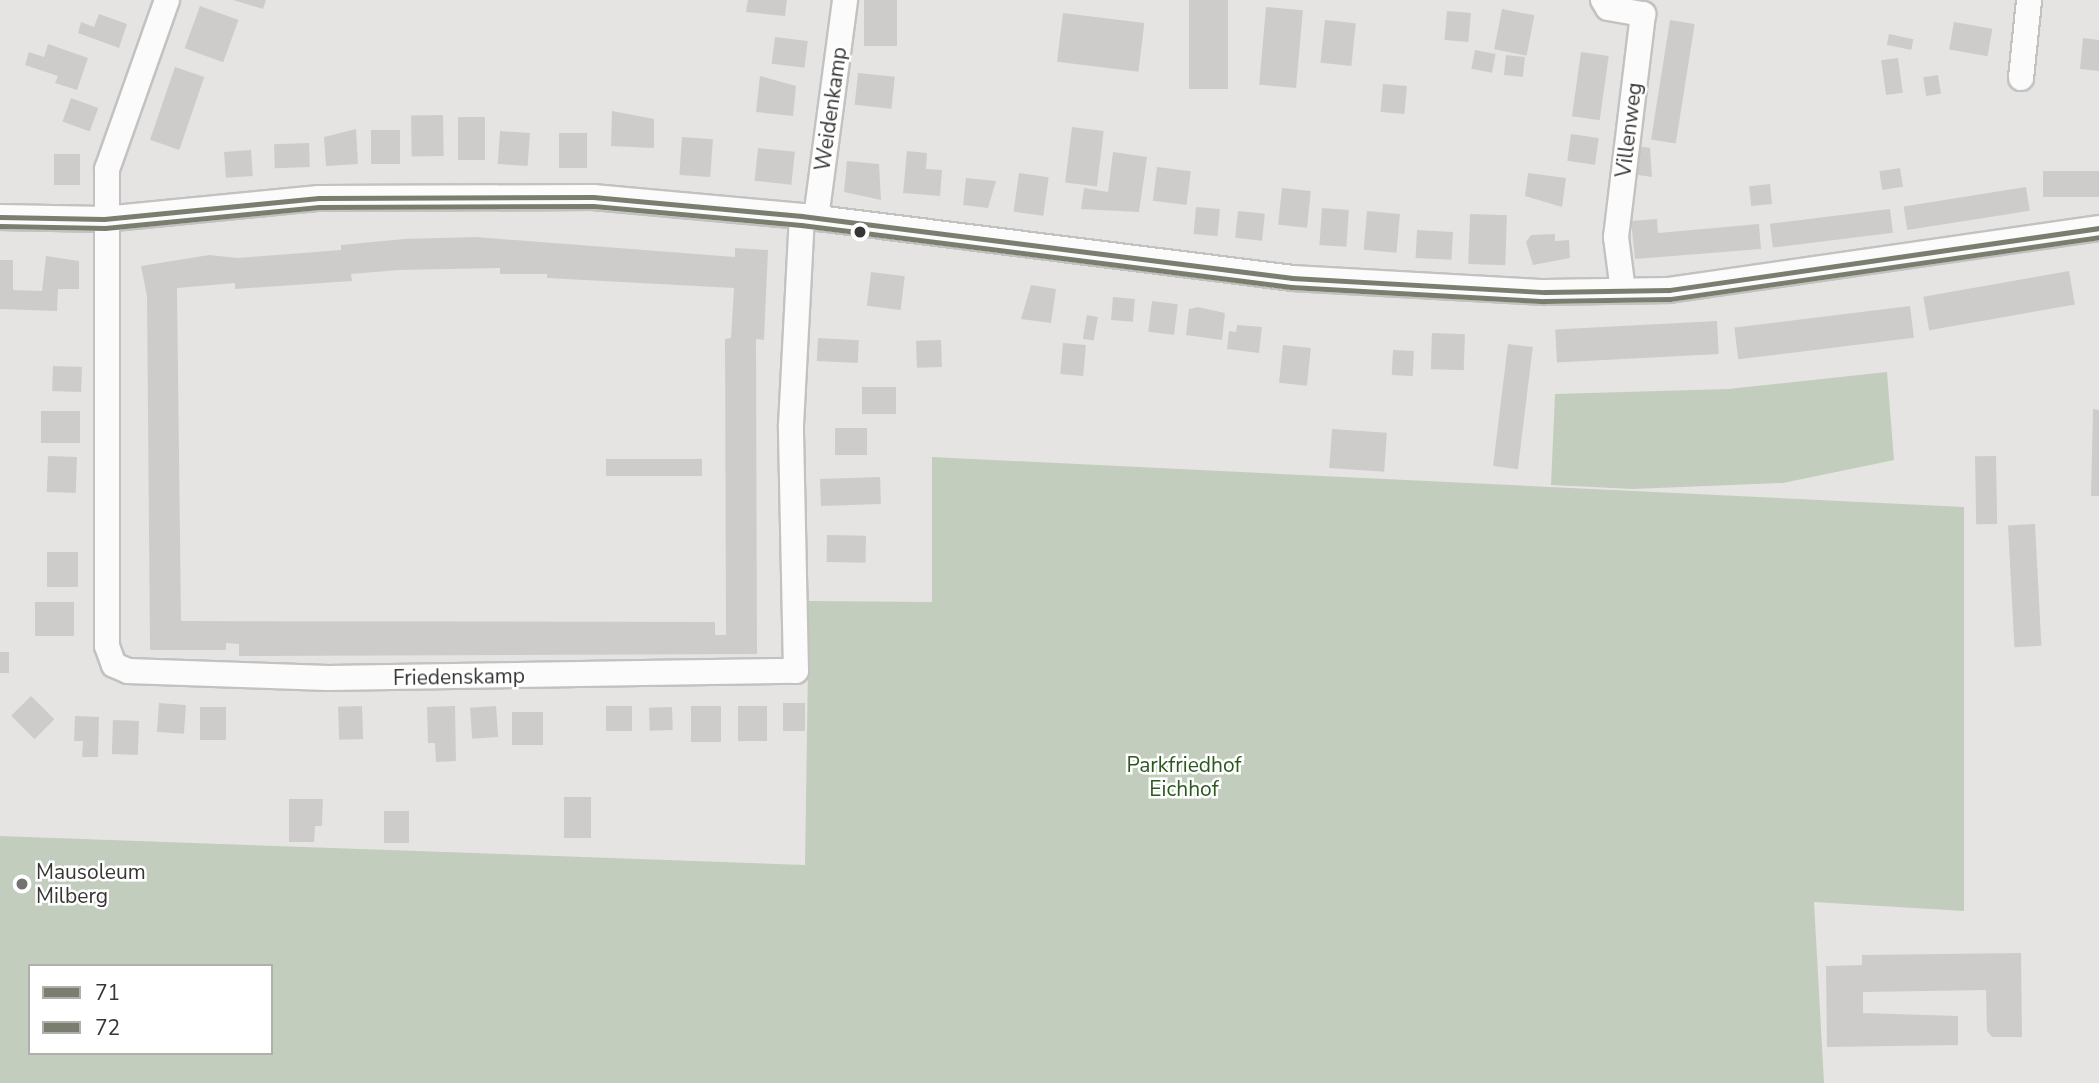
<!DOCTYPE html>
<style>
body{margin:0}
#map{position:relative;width:2099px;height:1083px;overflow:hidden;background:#e6e4e2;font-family:"Nunito Sans",sans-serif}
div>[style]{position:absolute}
.green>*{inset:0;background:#c2cdbd}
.building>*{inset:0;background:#cecccb;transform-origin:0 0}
.roads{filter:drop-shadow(2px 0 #c4c2c0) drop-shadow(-2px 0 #c4c2c0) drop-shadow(0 2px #c4c2c0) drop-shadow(0 -2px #c4c2c0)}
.minor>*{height:24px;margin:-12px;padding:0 12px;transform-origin:12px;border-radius:12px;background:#fbfbfb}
.bus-1>*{height:5px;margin:-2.5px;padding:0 2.5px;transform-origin:2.5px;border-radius:2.5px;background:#797e6f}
.bus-2>*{height:5px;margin:-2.5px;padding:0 2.5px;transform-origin:2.5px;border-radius:2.5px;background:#797e6f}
.dots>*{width:19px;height:19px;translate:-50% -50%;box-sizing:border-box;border:4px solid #fff;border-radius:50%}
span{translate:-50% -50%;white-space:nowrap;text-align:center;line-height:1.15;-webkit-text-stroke:5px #fff;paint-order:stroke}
.street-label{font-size:21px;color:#373634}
.park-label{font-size:21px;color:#2c5820}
.poi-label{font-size:21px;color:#373634}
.left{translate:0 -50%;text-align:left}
.legend{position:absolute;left:28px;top:964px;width:245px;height:91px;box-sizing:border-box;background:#fff;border:2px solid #afafae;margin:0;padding:9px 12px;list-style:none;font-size:21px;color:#373634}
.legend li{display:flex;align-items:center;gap:14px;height:35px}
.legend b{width:35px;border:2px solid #afafae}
</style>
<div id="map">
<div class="green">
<div style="clip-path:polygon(1887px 372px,1894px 460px,1783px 483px,1633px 489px,1551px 485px,1555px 394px,1728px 389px)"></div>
<div style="clip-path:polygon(evenodd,932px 457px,1964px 507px,1964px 911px,1814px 902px,1824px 1083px,0 1083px,0 836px,805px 865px,809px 601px,932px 602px,932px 457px,30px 966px,271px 966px,271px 1053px,30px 1053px,30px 966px)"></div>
</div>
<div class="building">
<div style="clip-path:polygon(233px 0,266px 0,263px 9px)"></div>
<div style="clip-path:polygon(748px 0,787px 0,785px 16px,746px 12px)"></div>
<div style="left:864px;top:0;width:33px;height:46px"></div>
<div style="left:1189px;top:0;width:39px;height:89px"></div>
<div style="left:200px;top:6px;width:41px;height:45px;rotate:20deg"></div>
<div style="left:1266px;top:7px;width:37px;height:78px;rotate:5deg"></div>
<div style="left:1502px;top:9px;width:33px;height:41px;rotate:11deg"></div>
<div style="left:1447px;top:11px;width:24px;height:29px;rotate:5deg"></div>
<div style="left:1063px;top:13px;width:82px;height:49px;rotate:7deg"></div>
<div style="clip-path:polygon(99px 14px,127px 24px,119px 48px,78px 33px,81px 22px,94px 27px)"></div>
<div style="left:1325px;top:20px;width:31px;height:43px;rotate:6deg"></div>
<div style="left:1670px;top:20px;width:25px;height:121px;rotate:9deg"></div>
<div style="left:1954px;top:22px;width:39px;height:28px;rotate:10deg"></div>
<div style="left:1889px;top:34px;width:25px;height:11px;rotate:12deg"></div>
<div style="left:775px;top:37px;width:33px;height:27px;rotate:7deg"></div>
<div style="clip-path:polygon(2083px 38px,2099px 40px,2099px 71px,2080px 69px)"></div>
<div style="clip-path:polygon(48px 44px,88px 58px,77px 90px,55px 83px,58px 76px,25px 65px,29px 52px,44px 57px)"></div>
<div style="left:1475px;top:50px;width:21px;height:19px;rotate:11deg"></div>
<div style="left:1581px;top:52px;width:28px;height:65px;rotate:8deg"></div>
<div style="left:1506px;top:55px;width:19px;height:20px;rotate:6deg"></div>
<div style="left:1898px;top:58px;width:35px;height:17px;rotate:82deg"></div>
<div style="left:175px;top:67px;width:31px;height:77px;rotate:19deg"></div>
<div style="left:858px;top:73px;width:37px;height:32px;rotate:6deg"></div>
<div style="left:1938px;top:75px;width:19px;height:15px;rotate:81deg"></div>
<div style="clip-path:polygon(760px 76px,796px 86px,793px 116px,756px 112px)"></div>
<div style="left:1383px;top:84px;width:24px;height:28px;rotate:5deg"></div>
<div style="left:71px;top:98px;width:29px;height:25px;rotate:20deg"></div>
<div style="clip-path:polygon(612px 111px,654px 119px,654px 148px,611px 146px)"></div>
<div style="left:443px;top:115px;width:41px;height:32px;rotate:89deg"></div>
<div style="left:458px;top:117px;width:27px;height:43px"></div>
<div style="left:1072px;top:127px;width:32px;height:56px;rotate:7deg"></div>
<div style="clip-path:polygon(356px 129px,358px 164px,326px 166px,324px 137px)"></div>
<div style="left:371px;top:130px;width:29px;height:34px"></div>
<div style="left:500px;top:131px;width:30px;height:33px;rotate:4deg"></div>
<div style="left:559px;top:133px;width:28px;height:35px"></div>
<div style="left:1571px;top:134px;width:28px;height:27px;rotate:8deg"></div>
<div style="left:682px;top:137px;width:31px;height:38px;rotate:4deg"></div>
<div style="left:309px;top:143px;width:24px;height:35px;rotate:88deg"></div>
<div style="clip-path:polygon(1637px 146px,1650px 148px,1652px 177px,1632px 174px)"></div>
<div style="left:758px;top:148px;width:37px;height:33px;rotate:6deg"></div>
<div style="left:251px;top:150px;width:26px;height:27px;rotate:86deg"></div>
<div style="clip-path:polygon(907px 151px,927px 153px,926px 169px,942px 170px,940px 196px,903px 193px)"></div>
<div style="clip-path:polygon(1113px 152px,1147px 157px,1139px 212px,1081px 209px,1084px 188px,1108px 192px)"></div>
<div style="left:54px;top:154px;width:26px;height:31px"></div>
<div style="clip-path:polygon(847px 161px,879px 164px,881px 200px,844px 192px)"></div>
<div style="left:1157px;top:167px;width:34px;height:34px;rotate:7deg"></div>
<div style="left:1900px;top:168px;width:19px;height:21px;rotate:81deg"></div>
<div style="left:2099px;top:171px;width:26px;height:56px;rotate:90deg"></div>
<div style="left:1019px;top:173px;width:30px;height:39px;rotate:8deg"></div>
<div style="clip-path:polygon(1528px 173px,1566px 178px,1562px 207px,1525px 196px)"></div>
<div style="clip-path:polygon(966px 178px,996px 181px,988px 208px,963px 205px)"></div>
<div style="left:1770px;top:184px;width:20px;height:21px;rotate:84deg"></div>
<div style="left:2026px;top:187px;width:24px;height:124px;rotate:81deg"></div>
<div style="left:1282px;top:188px;width:29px;height:37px;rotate:6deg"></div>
<div style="left:1196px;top:207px;width:24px;height:27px;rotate:5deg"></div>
<div style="left:1322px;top:208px;width:27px;height:37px;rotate:4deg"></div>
<div style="left:1890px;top:209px;width:24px;height:121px;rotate:83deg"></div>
<div style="left:1238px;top:211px;width:27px;height:27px;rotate:6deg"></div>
<div style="left:1367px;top:211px;width:33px;height:39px;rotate:5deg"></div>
<div style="left:1470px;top:214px;width:37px;height:50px;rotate:2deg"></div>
<div style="clip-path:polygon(1657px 219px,1658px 233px,1759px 224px,1761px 249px,1635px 259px,1631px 221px)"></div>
<div style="left:1417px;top:230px;width:36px;height:28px;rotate:3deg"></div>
<div style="clip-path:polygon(1555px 234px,1555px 241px,1569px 240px,1570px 258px,1533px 265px,1526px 242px,1531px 235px)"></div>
<div style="clip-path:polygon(evenodd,476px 237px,735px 257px,735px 248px,768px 250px,764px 340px,756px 339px,757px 654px,239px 656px,239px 644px,226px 643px,226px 650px,150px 650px,147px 296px,141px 266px,209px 255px,238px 258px,341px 250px,341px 245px,404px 239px,476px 237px,500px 268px,500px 274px,547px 274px,547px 278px,734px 288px,731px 338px,725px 339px,726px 635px,715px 635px,715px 622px,181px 621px,177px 288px,235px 283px,235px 289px,352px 281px,351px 274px,399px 270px,500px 268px)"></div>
<div style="clip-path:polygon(46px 256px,79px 261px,79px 289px,58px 289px,57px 311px,0 309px,0 260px,13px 260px,13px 290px,42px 291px)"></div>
<div style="left:2069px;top:271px;width:34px;height:148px;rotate:80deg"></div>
<div style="left:871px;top:272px;width:34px;height:34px;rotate:7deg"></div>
<div style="clip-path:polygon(1031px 285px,1056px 289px,1051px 323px,1021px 319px)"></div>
<div style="left:1113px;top:297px;width:22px;height:23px;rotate:5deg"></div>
<div style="left:1152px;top:301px;width:26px;height:31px;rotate:7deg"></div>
<div style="left:1910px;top:306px;width:32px;height:177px;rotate:83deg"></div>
<div style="clip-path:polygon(1198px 307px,1225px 313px,1222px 340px,1186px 335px,1189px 309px)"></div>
<div style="left:1087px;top:315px;width:11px;height:24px;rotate:10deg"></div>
<div style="left:1717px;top:321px;width:33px;height:162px;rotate:87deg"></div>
<div style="clip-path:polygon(1237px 325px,1262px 327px,1259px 353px,1227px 349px,1229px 331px,1236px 332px)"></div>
<div style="left:1432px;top:333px;width:33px;height:36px;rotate:2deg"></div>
<div style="left:818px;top:338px;width:41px;height:23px;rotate:3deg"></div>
<div style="left:941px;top:340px;width:27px;height:25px;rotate:88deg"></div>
<div style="left:1063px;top:343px;width:23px;height:31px;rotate:5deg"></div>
<div style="left:1508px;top:344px;width:25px;height:123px;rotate:7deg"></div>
<div style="left:1283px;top:345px;width:28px;height:38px;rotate:6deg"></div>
<div style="left:1393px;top:350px;width:21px;height:25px;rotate:3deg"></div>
<div style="left:53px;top:366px;width:29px;height:25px;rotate:2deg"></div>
<div style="left:896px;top:387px;width:27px;height:34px;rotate:90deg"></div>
<div style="clip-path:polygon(2093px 409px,2099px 410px,2099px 496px,2091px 496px)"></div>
<div style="left:41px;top:411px;width:39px;height:32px"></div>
<div style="left:835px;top:428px;width:32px;height:27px"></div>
<div style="left:1332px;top:429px;width:55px;height:39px;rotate:4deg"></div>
<div style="left:48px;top:456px;width:29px;height:36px;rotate:2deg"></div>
<div style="left:1996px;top:456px;width:68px;height:21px;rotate:89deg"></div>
<div style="left:702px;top:459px;width:17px;height:96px;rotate:90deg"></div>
<div style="left:880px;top:477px;width:27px;height:60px;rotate:88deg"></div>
<div style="left:2035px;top:524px;width:122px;height:27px;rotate:87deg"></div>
<div style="left:827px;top:535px;width:39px;height:27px;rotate:1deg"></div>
<div style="left:47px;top:552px;width:31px;height:35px"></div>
<div style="left:35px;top:602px;width:39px;height:34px"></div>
<div style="left:0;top:652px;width:9px;height:21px"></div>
<div style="left:31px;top:696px;width:33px;height:28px;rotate:45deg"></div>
<div style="left:159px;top:703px;width:27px;height:29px;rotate:4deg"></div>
<div style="left:783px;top:703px;width:22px;height:28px"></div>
<div style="left:362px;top:706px;width:33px;height:24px;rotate:88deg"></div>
<div style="clip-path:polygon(455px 706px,456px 761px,436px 762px,435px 743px,428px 743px,427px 707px)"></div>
<div style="left:496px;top:706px;width:31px;height:26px;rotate:86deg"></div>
<div style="left:606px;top:706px;width:26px;height:25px"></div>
<div style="left:691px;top:706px;width:30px;height:36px"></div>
<div style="left:738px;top:706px;width:29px;height:35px"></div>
<div style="left:200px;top:707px;width:26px;height:33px"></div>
<div style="left:672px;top:707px;width:23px;height:23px;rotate:88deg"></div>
<div style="left:543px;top:712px;width:33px;height:31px;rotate:90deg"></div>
<div style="clip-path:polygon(75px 716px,99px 717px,98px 757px,82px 757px,83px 741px,74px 741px)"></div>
<div style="left:113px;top:720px;width:26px;height:34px;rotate:2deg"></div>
<div style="left:564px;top:797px;width:27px;height:41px"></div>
<div style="clip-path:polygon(289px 799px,323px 799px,322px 826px,315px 826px,314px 842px,289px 842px)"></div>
<div style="left:409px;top:811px;width:32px;height:25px;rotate:90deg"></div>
<div style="left:20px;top:876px;width:12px;height:12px;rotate:31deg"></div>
<div style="clip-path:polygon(2021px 953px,2022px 1037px,1992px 1037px,1987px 1031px,1986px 990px,1863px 992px,1863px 1013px,1958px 1016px,1958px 1045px,1827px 1047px,1826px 966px,1862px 965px,1862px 955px)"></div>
</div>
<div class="roads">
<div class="minor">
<div style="left:167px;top:0;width:179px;rotate:109.5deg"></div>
<div style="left:107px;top:169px;width:477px;rotate:90deg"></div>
<div style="left:107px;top:646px;width:20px;rotate:70deg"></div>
<div style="left:114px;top:665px;width:15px;rotate:23deg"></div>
<div style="left:128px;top:671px;width:200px;rotate:2deg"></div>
<div style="left:328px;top:678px;width:468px;rotate:-0.9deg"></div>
<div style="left:796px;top:671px;width:246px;rotate:-91.2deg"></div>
<div style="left:791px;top:425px;width:209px;rotate:-87deg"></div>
<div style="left:1603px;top:0;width:9px;rotate:58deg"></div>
<div style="left:1608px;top:8px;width:36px;rotate:10deg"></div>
<div style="left:1643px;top:14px;width:225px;rotate:96.9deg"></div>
<div style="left:1616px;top:237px;width:54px;rotate:82.6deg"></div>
<div style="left:2021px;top:78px;width:78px;rotate:-84.1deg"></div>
<div style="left:0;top:217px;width:104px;rotate:1.1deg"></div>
<div style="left:104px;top:219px;width:216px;rotate:-5.6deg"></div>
<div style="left:319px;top:198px;width:274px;rotate:-0.2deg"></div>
<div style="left:593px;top:197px;width:210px;rotate:5.2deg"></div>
<div style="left:802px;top:216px;width:494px;rotate:7.2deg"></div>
<div style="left:1292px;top:278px;width:253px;rotate:3.2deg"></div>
<div style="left:1545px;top:292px;width:124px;rotate:-0.9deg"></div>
<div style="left:1669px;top:290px;width:434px;rotate:-8.2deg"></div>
<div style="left:816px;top:218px;width:220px;rotate:-82.4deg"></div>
</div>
</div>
<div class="bus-1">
<div style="left:0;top:217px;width:104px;rotate:1.1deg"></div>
<div style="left:104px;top:219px;width:216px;rotate:-5.6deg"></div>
<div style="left:319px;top:198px;width:274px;rotate:-0.2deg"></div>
<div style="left:593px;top:197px;width:210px;rotate:5.2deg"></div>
<div style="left:802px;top:216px;width:494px;rotate:7.2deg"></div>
<div style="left:1292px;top:278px;width:253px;rotate:3.2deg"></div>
<div style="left:1545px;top:292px;width:124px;rotate:-0.9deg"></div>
<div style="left:1669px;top:290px;width:434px;rotate:-8.2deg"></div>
</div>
<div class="bus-2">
<div style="left:0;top:226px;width:105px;rotate:1.1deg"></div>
<div style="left:105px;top:228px;width:215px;rotate:-5.6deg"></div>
<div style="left:319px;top:207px;width:274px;rotate:-0.2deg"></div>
<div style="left:593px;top:206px;width:209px;rotate:5.2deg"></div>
<div style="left:801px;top:225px;width:494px;rotate:7.2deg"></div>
<div style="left:1291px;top:287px;width:254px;rotate:3.2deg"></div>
<div style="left:1545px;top:301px;width:125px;rotate:-0.9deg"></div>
<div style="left:1670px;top:299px;width:433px;rotate:-8.2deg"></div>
</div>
<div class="dots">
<div style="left:860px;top:232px;background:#373634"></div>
<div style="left:22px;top:884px;background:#747371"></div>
</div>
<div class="street-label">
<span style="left:831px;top:109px;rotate:-82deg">Weidenkamp</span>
<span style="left:1629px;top:130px;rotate:-83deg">Villenweg</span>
<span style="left:459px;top:677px;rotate:-1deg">Friedenskamp</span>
</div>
<div class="park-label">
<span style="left:1184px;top:777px">Parkfriedhof<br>Eichhof</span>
</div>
<div class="poi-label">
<span class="left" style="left:36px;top:884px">Mausoleum<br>Milberg</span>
</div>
<ul class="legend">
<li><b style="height:9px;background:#797e6f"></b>71</li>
<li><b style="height:9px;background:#797e6f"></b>72</li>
</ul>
</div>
